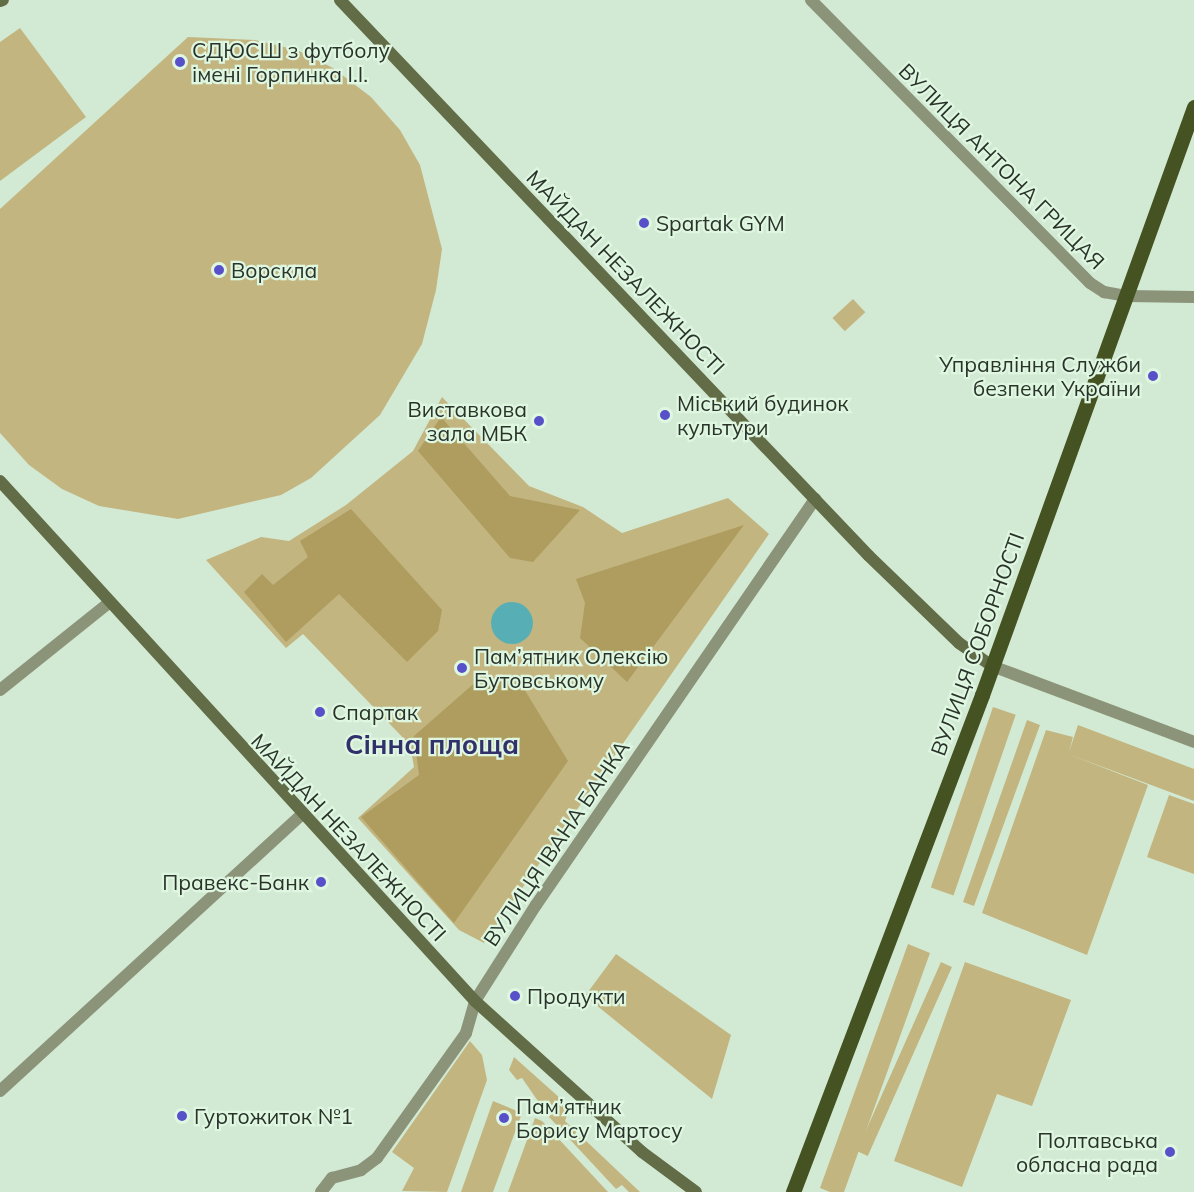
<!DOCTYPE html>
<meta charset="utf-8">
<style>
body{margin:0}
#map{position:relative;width:1194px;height:1192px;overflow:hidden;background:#d2ead4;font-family:Mulish,sans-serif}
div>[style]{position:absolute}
.green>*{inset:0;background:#c3b580;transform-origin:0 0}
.forest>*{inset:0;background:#ae9d5e}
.water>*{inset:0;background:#57afb5}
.round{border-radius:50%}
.street>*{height:12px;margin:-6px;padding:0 6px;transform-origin:6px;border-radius:6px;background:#8b9379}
.secondary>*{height:12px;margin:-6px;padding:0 6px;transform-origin:6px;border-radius:6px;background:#626d47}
.primary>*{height:15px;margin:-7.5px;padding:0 7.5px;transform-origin:7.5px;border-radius:7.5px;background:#455221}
.dots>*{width:16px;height:16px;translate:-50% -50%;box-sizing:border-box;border:3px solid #dff7e1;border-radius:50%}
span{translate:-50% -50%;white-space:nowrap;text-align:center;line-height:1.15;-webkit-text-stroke:4.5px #dff7e1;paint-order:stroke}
.poi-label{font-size:21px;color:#29332a}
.left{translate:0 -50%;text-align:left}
.right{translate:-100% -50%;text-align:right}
.street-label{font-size:21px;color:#29332a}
.district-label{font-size:27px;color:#31306b;font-weight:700}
</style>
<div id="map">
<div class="green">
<div style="clip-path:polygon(20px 28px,86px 117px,0 181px,0 42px)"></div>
<div style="clip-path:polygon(188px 37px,255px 40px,297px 50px,333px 68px,371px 97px,400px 130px,420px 165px,442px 249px,436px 290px,422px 344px,380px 415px,311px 478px,281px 495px,178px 519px,99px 506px,62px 489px,29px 465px,0 433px,0 209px)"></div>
<div style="left:853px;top:299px;width:18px;height:28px;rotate:47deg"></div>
<div style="clip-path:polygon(442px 397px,529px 486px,583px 507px,622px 533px,728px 498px,769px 534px,484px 943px,459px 930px,358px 818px,414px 767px,410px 745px,303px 634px,286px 648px,206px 560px,261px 537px,289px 541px,346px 505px,413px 451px)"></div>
<div style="left:993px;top:707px;width:24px;height:191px;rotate:19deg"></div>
<div style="clip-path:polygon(1027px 720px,1040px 725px,974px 906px,963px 902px)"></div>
<div style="clip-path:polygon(1078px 725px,1194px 769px,1194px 801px,1068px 754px,1148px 785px,1087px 955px,982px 913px,1046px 730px,1073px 737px,1069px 752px)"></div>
<div style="clip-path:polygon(1169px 795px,1194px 804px,1194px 874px,1147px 857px)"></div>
<div style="clip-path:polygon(908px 944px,930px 953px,844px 1192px,830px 1192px,820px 1188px)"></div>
<div style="clip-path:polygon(616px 954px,731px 1035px,712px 1099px,585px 996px)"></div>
<div style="left:941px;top:962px;width:12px;height:207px;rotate:24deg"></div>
<div style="clip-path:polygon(965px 962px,1071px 1000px,1032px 1106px,997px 1094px,962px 1187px,894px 1161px)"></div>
<div style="clip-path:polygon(470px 1041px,482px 1055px,487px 1080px,447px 1192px,402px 1191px,414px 1168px,392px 1152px)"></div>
<div style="clip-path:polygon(514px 1057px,570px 1107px,565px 1121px,640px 1192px,629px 1192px,622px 1185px,616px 1189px,549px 1117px,522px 1078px,517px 1080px,509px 1070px)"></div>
<div style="clip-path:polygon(493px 1101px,522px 1113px,493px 1192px,461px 1192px)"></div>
<div style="clip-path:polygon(535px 1118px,542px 1121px,608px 1192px,508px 1192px)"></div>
</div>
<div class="forest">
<div style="clip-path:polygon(441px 417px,510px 496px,580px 510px,533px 562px,510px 558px,418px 451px)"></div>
<div style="clip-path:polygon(351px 509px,442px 610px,438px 631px,407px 662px,339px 594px,286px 642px,244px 592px,262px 574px,273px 585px,308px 557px,300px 541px)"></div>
<div style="clip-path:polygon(744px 525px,627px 682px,580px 638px,585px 603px,576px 579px)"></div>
<div style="clip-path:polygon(479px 679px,521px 684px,568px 761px,454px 923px,361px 817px,419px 775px,414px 736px)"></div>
</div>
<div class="water">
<div class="round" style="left:491px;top:602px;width:42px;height:42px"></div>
</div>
<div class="street">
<div style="left:811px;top:0;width:397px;rotate:45.4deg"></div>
<div style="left:1090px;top:283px;width:17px;rotate:33deg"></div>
<div style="left:1104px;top:292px;width:22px;rotate:10deg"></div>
<div style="left:1126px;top:296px;width:68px;rotate:0.8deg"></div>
<div style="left:992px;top:666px;width:216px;rotate:20.6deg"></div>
<div style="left:0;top:690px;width:141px;rotate:-38.7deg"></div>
<div style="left:0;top:1091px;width:408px;rotate:-42.5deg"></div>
<div style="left:321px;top:1192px;width:18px;rotate:-52deg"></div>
<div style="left:332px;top:1178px;width:30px;rotate:-15deg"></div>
<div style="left:361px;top:1170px;width:20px;rotate:-37deg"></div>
<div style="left:377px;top:1158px;width:153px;rotate:-54.5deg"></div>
<div style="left:466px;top:1033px;width:33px;rotate:-74deg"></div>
<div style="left:475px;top:1001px;width:114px;rotate:-57.6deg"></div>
<div style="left:536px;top:905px;width:493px;rotate:-55.5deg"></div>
</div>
<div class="secondary">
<div style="left:340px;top:0;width:767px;rotate:46.43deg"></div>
<div style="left:869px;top:556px;width:125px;rotate:44deg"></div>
<div style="left:959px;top:643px;width:40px;rotate:34.9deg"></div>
<div style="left:0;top:1px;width:3px;rotate:-18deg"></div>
<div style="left:0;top:481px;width:704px;rotate:47.59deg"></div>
<div style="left:475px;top:1001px;width:225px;rotate:42.1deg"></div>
<div style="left:642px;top:1152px;width:67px;rotate:36.5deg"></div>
</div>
<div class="primary">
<div style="left:793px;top:1192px;width:532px;rotate:-69.18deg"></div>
<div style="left:982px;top:695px;width:625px;rotate:-70.17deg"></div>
</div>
<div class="dots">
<div style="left:180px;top:62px;background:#5850c8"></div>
<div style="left:644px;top:223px;background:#5850c8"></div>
<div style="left:219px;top:270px;background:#5850c8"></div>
<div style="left:1153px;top:376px;background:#5850c8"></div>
<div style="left:665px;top:415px;background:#5850c8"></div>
<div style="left:539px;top:421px;background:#5850c8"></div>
<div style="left:462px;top:668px;background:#5850c8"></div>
<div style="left:320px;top:712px;background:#5850c8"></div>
<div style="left:321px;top:882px;background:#5850c8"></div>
<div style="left:515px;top:996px;background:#5850c8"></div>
<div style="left:182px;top:1116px;background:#5850c8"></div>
<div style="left:504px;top:1118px;background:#5850c8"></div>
<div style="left:1170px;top:1152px;background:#5850c8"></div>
</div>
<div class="poi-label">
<span class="left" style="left:192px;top:62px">СДЮСШ з футболу<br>імені Горпинка І.І.</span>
<span class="left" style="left:656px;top:223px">Spartak GYM</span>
<span class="left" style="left:231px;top:270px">Ворскла</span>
<span class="right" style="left:1141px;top:376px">Управління Служби<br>безпеки України</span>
<span class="left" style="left:677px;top:415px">Міський будинок<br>культури</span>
<span class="right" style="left:527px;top:421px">Виставкова<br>зала МБК</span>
<span class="left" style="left:474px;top:668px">Пам’ятник Олексію<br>Бутовському</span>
<span class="left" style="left:332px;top:712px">Спартак</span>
<span class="right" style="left:309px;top:882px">Правекс-Банк</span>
<span class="left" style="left:527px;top:996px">Продукти</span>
<span class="left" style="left:516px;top:1118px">Пам’ятник<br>Борису Мартосу</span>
<span class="left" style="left:194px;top:1116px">Гуртожиток №1</span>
<span class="right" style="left:1158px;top:1152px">Полтавська<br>обласна рада</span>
</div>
<div class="street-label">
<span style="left:1002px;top:166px;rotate:45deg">ВУЛИЦЯ АНТОНА ГРИЦАЯ</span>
<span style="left:626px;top:272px;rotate:46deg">МАЙДАН НЕЗАЛЕЖНОСТІ</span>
<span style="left:977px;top:644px;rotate:-70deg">ВУЛИЦЯ СОБОРНОСТІ</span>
<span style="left:349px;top:837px;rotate:47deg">МАЙДАН НЕЗАЛЕЖНОСТІ</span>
<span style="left:556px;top:843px;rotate:-56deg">ВУЛИЦЯ ІВАНА БАНКА</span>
</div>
<div class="district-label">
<span style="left:432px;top:745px">Сінна площа</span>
</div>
</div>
